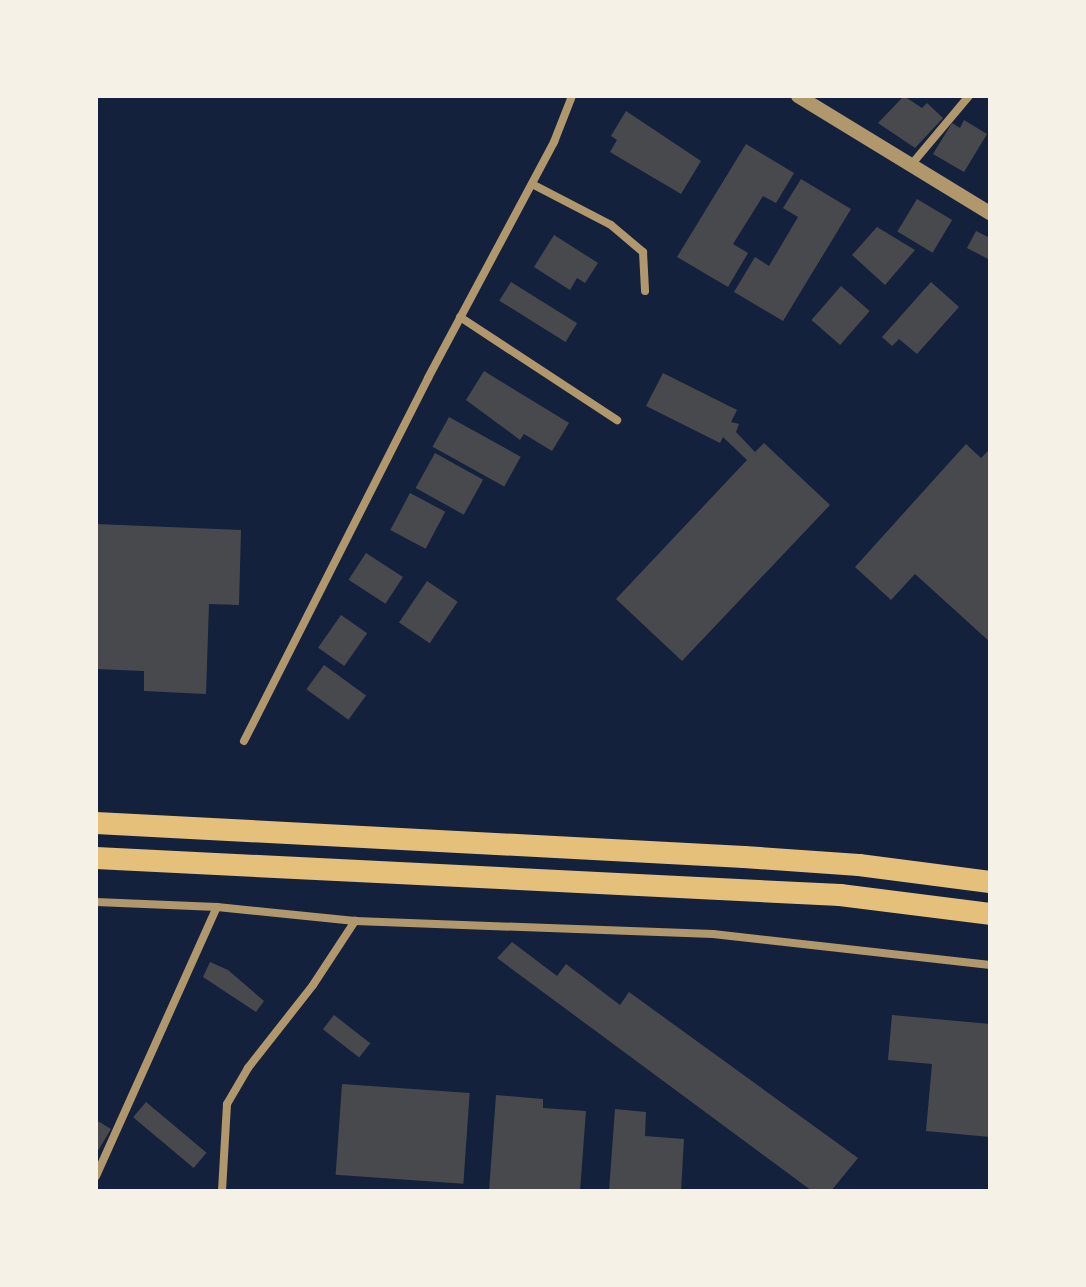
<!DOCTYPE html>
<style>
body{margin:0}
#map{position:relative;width:1086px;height:1287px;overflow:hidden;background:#14213d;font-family:"Noto Sans",sans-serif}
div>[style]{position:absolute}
.building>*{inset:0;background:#48494c;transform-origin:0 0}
.minor>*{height:8px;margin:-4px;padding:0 4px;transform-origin:4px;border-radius:4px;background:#b1986c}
.tertiary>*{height:14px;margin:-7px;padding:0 7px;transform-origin:7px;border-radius:7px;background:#b1986c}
.motorway>*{height:22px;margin:-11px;padding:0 11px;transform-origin:11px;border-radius:11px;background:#e5c07b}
span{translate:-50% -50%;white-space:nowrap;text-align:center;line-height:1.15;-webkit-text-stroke:6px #f6f1e7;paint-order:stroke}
.frame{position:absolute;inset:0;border:98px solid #f6f1e7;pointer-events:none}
</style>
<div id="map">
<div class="building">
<div style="clip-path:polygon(904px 96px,922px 108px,927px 103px,943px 118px,915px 148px,878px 123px)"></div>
<div style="clip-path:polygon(626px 111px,701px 161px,681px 194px,610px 152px,617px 140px,611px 136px)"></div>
<div style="clip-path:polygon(964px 120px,987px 134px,964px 172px,933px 154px,952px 123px,960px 128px)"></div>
<div style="clip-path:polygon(746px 144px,794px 173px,776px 203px,763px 196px,733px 244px,748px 253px,728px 287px,677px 257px)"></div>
<div style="clip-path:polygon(801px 179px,851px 209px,783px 321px,734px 292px,755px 257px,769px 266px,798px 217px,783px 208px)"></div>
<div style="left:917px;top:199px;width:41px;height:38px;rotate:31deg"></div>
<div style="clip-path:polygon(877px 227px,915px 250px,885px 285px,852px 255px)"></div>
<div style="clip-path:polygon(976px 231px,990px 238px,990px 260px,967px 248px)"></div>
<div style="clip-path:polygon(554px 235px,598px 263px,585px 283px,577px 278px,570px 290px,534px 267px)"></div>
<div style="left:511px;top:282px;width:78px;height:22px;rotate:32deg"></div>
<div style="clip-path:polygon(931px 282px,959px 307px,917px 354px,899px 339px,892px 346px,882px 337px)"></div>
<div style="left:841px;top:286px;width:38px;height:45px;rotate:41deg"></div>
<div style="clip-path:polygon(484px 371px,569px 423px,552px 451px,524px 434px,520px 440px,466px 400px)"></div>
<div style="clip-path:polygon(663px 373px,737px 410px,731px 422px,739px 424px,736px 432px,755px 452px,764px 443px,830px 505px,682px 661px,616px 599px,747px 460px,723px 437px,720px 443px,646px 406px)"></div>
<div style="left:449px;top:417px;width:82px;height:34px;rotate:29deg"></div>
<div style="clip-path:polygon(966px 444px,981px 458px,990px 449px,990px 642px,915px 574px,891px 600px,855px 567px)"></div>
<div style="left:435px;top:453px;width:55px;height:40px;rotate:29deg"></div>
<div style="left:410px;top:493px;width:40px;height:42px;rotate:28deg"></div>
<div style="clip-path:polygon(96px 524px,241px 530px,239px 605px,209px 604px,206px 694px,144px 691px,144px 671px,96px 669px)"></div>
<div style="left:366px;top:553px;width:44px;height:32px;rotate:33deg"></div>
<div style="left:427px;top:581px;width:37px;height:50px;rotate:34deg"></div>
<div style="left:341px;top:615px;width:32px;height:40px;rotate:35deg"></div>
<div style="left:324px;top:665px;width:52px;height:30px;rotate:36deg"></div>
<div style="clip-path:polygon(512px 942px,557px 976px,566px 964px,620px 1005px,629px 992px,858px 1158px,831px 1191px,812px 1191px,497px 958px)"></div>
<div style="clip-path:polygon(210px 962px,228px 970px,264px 1001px,256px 1012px,203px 977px)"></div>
<div style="left:334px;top:1015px;width:46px;height:18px;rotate:38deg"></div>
<div style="clip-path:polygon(892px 1015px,990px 1024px,990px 1137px,926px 1131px,932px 1064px,888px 1060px)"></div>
<div style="left:342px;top:1084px;width:128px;height:91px;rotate:4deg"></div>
<div style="clip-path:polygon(496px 1095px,543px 1099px,543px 1108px,586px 1111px,580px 1191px,489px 1191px)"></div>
<div style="left:146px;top:1102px;width:79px;height:20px;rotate:40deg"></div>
<div style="clip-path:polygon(615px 1109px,646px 1112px,645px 1136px,684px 1139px,681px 1191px,609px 1191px)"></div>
<div style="clip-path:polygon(96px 1120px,111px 1129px,96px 1154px)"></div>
</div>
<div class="minor">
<div style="left:911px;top:165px;width:90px;rotate:-50deg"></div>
<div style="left:532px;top:184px;width:89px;rotate:27.4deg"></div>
<div style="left:611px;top:225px;width:42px;rotate:40.2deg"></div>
<div style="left:643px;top:252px;width:39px;rotate:87deg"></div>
<div style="left:460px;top:317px;width:188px;rotate:33.3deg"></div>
<div style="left:244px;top:741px;width:407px;rotate:-63.1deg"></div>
<div style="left:428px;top:378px;width:268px;rotate:-61.9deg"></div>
<div style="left:554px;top:142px;width:49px;rotate:-68.6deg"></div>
<div style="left:96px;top:902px;width:121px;rotate:2.4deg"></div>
<div style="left:217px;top:907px;width:139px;rotate:5.8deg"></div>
<div style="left:355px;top:921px;width:358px;rotate:2.1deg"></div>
<div style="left:713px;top:934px;width:279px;rotate:6.4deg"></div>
<div style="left:96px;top:1176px;width:295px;rotate:-65.8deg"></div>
<div style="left:222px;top:1191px;width:87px;rotate:-86.7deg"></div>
<div style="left:227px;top:1104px;width:42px;rotate:-59.7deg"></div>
<div style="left:248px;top:1068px;width:105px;rotate:-51.9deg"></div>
<div style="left:313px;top:985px;width:77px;rotate:-56.7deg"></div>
</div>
<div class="tertiary">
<div style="left:798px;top:96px;width:225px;rotate:31.4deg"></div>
</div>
<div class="motorway">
<div style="left:96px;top:823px;width:649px;rotate:3deg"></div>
<div style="left:744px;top:857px;width:115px;rotate:4deg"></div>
<div style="left:859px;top:865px;width:132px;rotate:7.4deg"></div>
<div style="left:96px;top:858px;width:745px;rotate:2.85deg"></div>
<div style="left:840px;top:895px;width:151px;rotate:7.2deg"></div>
</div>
<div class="frame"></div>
</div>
